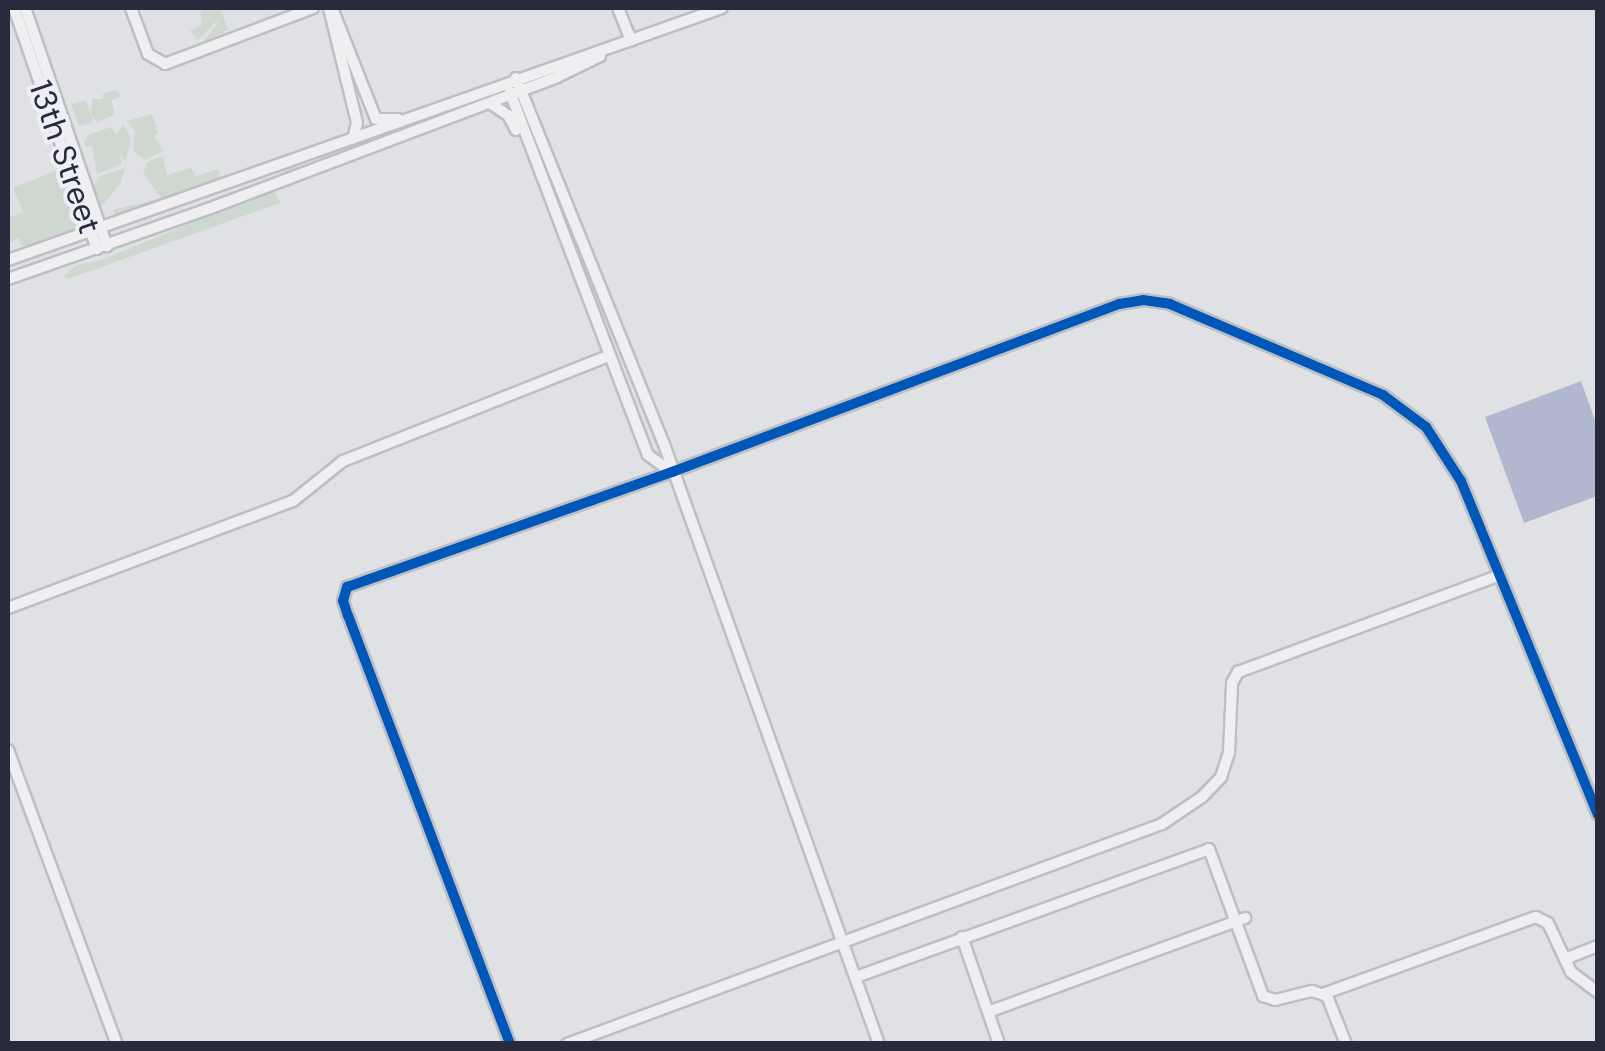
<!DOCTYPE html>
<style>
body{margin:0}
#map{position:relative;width:1605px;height:1051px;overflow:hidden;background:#e0e1e5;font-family:"DM Sans",sans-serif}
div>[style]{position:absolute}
.green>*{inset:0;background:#ced8d1;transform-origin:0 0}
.water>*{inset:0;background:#b0b7ce}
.roads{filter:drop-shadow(2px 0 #bebfc3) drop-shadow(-2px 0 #bebfc3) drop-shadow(0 2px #bebfc3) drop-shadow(0 -2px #bebfc3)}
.minor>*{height:10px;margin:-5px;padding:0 5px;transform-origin:5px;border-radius:5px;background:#efeff2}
.cycleway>*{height:10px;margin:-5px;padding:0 5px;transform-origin:5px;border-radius:5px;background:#0057b8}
span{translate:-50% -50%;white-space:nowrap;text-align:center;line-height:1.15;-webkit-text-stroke:8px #eeeff4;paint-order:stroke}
.street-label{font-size:32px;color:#292b3c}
.frame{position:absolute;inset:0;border:10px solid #292b3c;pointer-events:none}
</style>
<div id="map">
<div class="green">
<div style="clip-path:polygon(206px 8px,220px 8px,228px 30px,204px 42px,222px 16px,198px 40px,190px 31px,202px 24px,200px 11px)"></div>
<div style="clip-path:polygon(117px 89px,121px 97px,111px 100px,115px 114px,97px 123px,92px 116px,92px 123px,79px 126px,71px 104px,86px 100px,91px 114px,92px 99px,103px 99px,103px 94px)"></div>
<div style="clip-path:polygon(152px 114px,158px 134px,154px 136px,164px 151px,144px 160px,133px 150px,135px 131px,127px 121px)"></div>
<div style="clip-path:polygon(123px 125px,131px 138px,126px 161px,120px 156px,122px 164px,97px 174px,92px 146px,86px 147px,84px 143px,88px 135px,111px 127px,117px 134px)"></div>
<div style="clip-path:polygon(163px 156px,167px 175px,191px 168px,196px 176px,214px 170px,219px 170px,219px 180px,162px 200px,143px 172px,147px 162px)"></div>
<div style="left:297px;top:164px;width:4px;height:189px;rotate:76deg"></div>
<div style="clip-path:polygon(125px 168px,120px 184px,97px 212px,92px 189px,100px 176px)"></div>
<div style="clip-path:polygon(60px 169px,66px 170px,72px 186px,77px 228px,27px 246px,21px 245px,18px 237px,8px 245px,8px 218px,23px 212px,13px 188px)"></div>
<div style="clip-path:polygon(274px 189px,280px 203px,68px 279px,64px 276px,76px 265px,101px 260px)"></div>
</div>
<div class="water">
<div style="clip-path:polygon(1581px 381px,1597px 426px,1597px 496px,1524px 523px,1485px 417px)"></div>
</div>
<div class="roads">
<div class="minor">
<div style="left:14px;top:8px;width:255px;rotate:71deg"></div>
<div style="left:25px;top:8px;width:252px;rotate:71deg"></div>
<div style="left:131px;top:8px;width:49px;rotate:69.7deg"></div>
<div style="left:148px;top:54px;width:20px;rotate:30deg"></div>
<div style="left:165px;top:64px;width:158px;rotate:-20.7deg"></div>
<div style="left:329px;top:8px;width:118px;rotate:76.3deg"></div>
<div style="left:357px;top:123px;width:16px;rotate:104deg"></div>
<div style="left:332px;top:8px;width:119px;rotate:68.4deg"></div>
<div style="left:376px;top:119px;width:22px"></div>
<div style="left:618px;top:8px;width:35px;rotate:68deg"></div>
<div style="left:516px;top:78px;width:398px;rotate:68deg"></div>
<div style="left:665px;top:447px;width:634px;rotate:70.28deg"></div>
<div style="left:510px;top:92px;width:388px;rotate:69.2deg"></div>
<div style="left:648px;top:455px;width:29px;rotate:36deg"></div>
<div style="left:490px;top:103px;width:22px;rotate:34deg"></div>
<div style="left:508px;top:115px;width:17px;rotate:62deg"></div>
<div style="left:8px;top:260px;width:757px;rotate:-19.44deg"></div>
<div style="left:8px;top:279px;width:220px;rotate:-19.3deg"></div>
<div style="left:216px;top:206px;width:365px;rotate:-20.7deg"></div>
<div style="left:557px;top:77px;width:48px;rotate:-26deg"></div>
<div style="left:8px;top:608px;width:304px;rotate:-20.6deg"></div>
<div style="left:293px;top:501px;width:64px;rotate:-38.7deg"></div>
<div style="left:343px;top:461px;width:285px;rotate:-21.6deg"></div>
<div style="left:8px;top:750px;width:314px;rotate:69.7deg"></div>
<div style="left:962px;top:937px;width:113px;rotate:70.9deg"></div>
<div style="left:1565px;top:959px;width:35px;rotate:-22deg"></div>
<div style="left:856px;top:977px;width:375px;rotate:-19.9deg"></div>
<div style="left:1209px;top:849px;width:157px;rotate:69.8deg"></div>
<div style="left:1263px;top:996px;width:13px;rotate:18deg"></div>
<div style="left:1275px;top:1000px;width:38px;rotate:-14deg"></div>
<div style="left:1312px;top:991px;width:16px;rotate:18deg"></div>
<div style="left:1327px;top:996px;width:52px;rotate:68.4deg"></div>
<div style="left:1323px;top:994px;width:226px;rotate:-19.9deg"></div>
<div style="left:1536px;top:917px;width:13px;rotate:27deg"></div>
<div style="left:1548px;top:923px;width:54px;rotate:64.9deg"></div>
<div style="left:1571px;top:972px;width:34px;rotate:37deg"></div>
<div style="left:988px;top:1012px;width:274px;rotate:-20.1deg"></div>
<div style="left:510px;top:1044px;width:458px;rotate:-110.7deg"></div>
<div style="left:348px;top:616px;width:16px;rotate:-108deg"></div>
<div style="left:343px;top:601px;width:15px;rotate:-74deg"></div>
<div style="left:347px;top:587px;width:345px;rotate:-19.5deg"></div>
<div style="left:672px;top:472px;width:478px;rotate:-20.6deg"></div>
<div style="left:1119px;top:304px;width:24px;rotate:-9deg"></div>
<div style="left:1143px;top:300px;width:27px;rotate:8deg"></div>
<div style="left:1170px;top:304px;width:232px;rotate:23.1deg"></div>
<div style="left:1383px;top:395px;width:54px;rotate:36.7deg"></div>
<div style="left:1426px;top:427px;width:64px;rotate:57.1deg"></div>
<div style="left:1461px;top:481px;width:361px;rotate:67.7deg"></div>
<div style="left:567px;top:1044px;width:634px;rotate:-20.29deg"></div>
<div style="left:1162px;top:824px;width:48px;rotate:-34deg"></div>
<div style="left:1202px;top:797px;width:28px;rotate:-46deg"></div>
<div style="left:1221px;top:777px;width:25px;rotate:-72deg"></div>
<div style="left:1229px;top:753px;width:70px;rotate:-87.5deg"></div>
<div style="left:1232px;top:683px;width:13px;rotate:-61deg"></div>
<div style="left:1238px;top:672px;width:279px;rotate:-20.3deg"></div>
</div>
</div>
<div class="cycleway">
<div style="left:510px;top:1044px;width:458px;rotate:-110.7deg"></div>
<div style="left:348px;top:616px;width:16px;rotate:-108deg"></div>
<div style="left:343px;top:601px;width:15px;rotate:-74deg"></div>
<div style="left:347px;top:587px;width:345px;rotate:-19.5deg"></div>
<div style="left:672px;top:472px;width:478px;rotate:-20.6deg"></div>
<div style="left:1119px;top:304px;width:24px;rotate:-9deg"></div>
<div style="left:1143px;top:300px;width:27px;rotate:8deg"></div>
<div style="left:1170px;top:304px;width:232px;rotate:23.1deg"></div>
<div style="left:1383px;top:395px;width:54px;rotate:36.7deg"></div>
<div style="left:1426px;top:427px;width:64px;rotate:57.1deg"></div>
<div style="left:1461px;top:481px;width:361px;rotate:67.7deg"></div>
</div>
<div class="street-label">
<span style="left:65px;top:157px;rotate:71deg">13th Street</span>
</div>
<div class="frame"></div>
</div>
